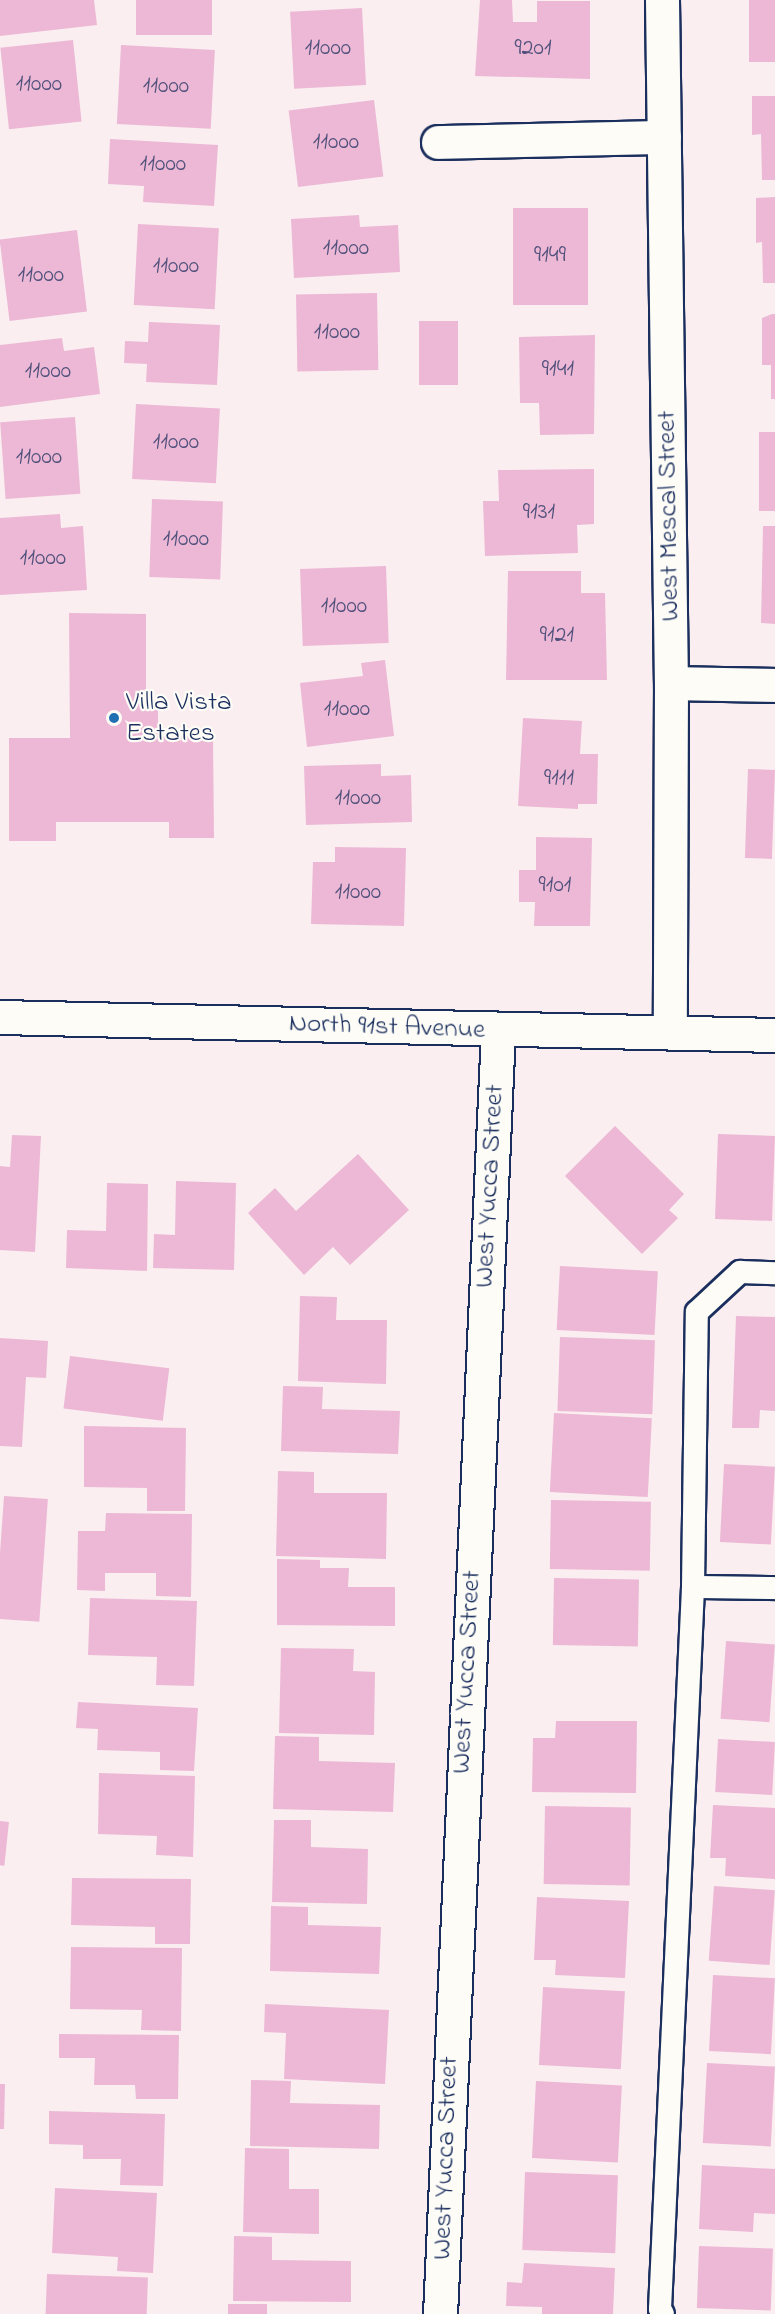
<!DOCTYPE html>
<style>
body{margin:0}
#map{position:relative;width:775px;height:2314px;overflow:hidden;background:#faeef0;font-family:"Indie Flower",sans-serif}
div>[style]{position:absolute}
.building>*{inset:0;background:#edb8d5;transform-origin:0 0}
.roads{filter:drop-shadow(2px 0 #1b2f5e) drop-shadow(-2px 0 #1b2f5e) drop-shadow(0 2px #1b2f5e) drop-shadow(0 -2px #1b2f5e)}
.lane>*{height:22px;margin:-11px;padding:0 11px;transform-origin:11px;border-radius:11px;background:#fdfcf7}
.street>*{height:33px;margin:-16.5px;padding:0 16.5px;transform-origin:16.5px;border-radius:16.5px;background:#fdfcf7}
.secondary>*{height:33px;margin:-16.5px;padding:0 16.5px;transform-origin:16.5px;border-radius:16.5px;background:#fdfcf7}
.dots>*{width:16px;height:16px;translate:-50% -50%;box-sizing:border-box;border:3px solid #fdfcf7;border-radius:50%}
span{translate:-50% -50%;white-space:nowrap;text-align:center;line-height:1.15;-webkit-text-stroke:4.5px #fdfcf7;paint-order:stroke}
.number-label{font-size:24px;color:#50517c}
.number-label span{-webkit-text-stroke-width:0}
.street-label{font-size:27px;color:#1b2f5e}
.poi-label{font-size:27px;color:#1b2f5e}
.left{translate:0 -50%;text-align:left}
</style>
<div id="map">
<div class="building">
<div style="clip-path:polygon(0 0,94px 0,97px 25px,0 36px)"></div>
<div style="left:136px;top:0;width:76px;height:35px"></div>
<div style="clip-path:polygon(480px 0,512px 0,513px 22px,537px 22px,537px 1px,590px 1px,590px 79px,475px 76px)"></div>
<div style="left:749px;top:0;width:26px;height:62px"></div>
<div style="left:362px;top:8px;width:77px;height:72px;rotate:87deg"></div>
<div style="left:73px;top:40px;width:82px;height:73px;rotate:84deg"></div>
<div style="left:121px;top:45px;width:94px;height:79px;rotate:3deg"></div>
<div style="clip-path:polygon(752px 96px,775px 96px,775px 180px,762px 180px,761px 134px,752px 135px)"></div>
<div style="left:374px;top:100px;width:77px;height:86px;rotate:83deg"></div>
<div style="clip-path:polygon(110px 139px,218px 145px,214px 206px,143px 202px,144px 186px,108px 184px)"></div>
<div style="clip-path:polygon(775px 197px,775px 283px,763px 283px,762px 242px,756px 243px,756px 198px)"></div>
<div style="left:513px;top:208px;width:75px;height:97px"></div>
<div style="clip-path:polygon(359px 215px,360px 227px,398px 225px,400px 272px,294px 278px,291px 219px)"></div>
<div style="left:138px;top:224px;width:81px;height:81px;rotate:3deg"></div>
<div style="left:77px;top:230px;width:82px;height:78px;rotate:83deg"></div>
<div style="left:377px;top:293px;width:77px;height:81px;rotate:89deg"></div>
<div style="clip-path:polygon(772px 314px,775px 314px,775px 399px,771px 399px,771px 365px,762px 365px,762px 318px)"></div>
<div style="left:419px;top:321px;width:39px;height:64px"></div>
<div style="clip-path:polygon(149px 322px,220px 325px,217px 385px,146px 382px,147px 364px,124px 363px,125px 341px,148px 342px)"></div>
<div style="clip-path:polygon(595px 335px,594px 434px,540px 435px,539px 403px,520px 403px,519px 337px)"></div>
<div style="clip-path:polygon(62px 338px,64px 351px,94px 347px,100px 394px,0 407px,0 345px)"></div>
<div style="left:136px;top:404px;width:84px;height:75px;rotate:3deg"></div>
<div style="left:75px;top:417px;width:77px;height:75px;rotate:86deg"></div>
<div style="left:759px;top:432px;width:16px;height:79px"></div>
<div style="clip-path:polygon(594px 469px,594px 524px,577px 525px,578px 553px,485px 556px,483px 501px,499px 501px,498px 470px)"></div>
<div style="left:152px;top:499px;width:71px;height:78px;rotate:2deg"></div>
<div style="clip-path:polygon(60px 514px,61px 528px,83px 526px,87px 590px,0 595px,0 518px)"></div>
<div style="clip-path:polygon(763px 526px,775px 526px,775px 624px,761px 623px)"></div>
<div style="left:386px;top:566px;width:77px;height:86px;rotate:88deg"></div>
<div style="clip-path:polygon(508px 571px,581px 571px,581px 593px,605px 593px,607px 680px,506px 680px)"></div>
<div style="clip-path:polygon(69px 613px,146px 614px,146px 700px,158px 700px,158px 736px,213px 736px,214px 838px,169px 838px,169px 822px,56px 822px,56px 841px,9px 841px,9px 738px,70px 738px)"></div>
<div style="clip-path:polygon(385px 660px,394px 736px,307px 747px,300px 683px,363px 676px,361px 663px)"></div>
<div style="clip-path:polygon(523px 718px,582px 721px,580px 754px,598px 754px,597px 804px,578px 804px,578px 809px,518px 806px)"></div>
<div style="clip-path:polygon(381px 764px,381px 776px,411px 775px,412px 822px,306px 825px,304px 766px)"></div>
<div style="left:748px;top:769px;width:27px;height:89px;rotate:2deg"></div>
<div style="clip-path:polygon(536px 837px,592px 838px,590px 926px,534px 926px,535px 902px,519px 902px,519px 870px,536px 870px)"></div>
<div style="clip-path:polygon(335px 847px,406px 848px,404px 926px,311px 924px,313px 862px,335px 862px)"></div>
<div style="clip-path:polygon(615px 1126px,684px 1194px,669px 1210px,678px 1218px,642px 1254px,565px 1176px)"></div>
<div style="left:718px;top:1134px;width:57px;height:85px;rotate:2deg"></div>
<div style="clip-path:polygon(12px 1135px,41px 1136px,35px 1252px,0 1250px,0 1166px,10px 1167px)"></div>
<div style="clip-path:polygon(358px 1154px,409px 1210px,350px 1265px,333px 1247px,304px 1275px,248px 1213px,275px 1188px,296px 1211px)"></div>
<div style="clip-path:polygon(176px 1181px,236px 1183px,234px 1270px,153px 1268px,154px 1234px,175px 1235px)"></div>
<div style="clip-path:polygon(107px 1183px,148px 1184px,147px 1271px,66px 1268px,67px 1230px,106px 1231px)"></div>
<div style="left:560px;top:1266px;width:98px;height:64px;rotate:3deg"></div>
<div style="clip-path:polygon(300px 1296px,337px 1297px,336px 1320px,387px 1320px,386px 1384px,298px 1381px)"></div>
<div style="clip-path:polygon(736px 1316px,775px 1317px,775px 1411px,760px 1410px,759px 1428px,732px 1428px)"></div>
<div style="left:560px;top:1337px;width:95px;height:74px;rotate:2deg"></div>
<div style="clip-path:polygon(0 1338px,48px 1341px,46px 1378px,26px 1377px,22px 1447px,0 1446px)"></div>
<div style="left:70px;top:1356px;width:100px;height:53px;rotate:7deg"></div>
<div style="clip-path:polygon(283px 1386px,323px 1387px,322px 1409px,400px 1411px,398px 1454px,281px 1451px)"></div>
<div style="left:554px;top:1413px;width:98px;height:79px;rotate:3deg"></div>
<div style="clip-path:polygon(84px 1426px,186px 1428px,185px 1511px,147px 1511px,147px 1488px,84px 1487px)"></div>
<div style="left:724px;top:1464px;width:51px;height:78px;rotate:3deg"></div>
<div style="clip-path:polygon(278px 1471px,314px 1472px,314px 1493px,387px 1493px,386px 1559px,276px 1556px)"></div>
<div style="left:4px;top:1496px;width:44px;height:123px;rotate:4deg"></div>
<div style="left:551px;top:1500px;width:100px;height:69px;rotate:1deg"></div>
<div style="clip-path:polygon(106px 1513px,192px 1514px,191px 1597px,156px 1596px,156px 1573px,105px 1573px,105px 1591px,77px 1590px,78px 1531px,105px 1531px)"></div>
<div style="clip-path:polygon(277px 1559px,320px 1560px,320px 1568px,349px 1568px,348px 1587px,395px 1587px,395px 1626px,277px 1625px)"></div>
<div style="left:554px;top:1578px;width:85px;height:67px;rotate:1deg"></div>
<div style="clip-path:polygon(90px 1598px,197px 1601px,194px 1686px,156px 1685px,157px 1657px,88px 1655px)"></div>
<div style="left:726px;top:1641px;width:49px;height:78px;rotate:4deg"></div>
<div style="clip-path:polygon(281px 1648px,354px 1649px,353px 1671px,375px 1672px,374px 1735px,279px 1733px)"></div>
<div style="clip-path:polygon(78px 1702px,198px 1708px,194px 1771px,160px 1770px,160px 1752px,97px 1750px,98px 1729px,76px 1728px)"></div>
<div style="clip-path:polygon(556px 1721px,637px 1721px,636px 1793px,532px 1792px,533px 1738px,555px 1738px)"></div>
<div style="clip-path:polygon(275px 1736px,319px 1737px,319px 1761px,395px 1763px,393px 1812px,273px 1809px)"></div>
<div style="left:718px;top:1739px;width:57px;height:53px;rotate:3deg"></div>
<div style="clip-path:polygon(99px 1773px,195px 1776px,193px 1857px,156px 1855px,157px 1836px,98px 1834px)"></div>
<div style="clip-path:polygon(713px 1805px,775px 1808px,775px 1879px,725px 1876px,726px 1858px,710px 1858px)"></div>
<div style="left:545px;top:1806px;width:86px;height:78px;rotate:1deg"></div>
<div style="clip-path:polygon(274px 1820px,311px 1820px,311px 1847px,368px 1849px,367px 1904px,272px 1902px)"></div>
<div style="left:0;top:1821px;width:9px;height:44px;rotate:6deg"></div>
<div style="clip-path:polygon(72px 1878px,191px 1879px,190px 1944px,155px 1944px,155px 1927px,71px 1925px)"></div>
<div style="left:714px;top:1886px;width:61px;height:75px;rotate:4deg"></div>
<div style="clip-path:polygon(537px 1897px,629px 1901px,625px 1978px,555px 1975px,556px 1960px,534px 1960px)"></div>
<div style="clip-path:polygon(271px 1906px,308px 1907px,308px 1925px,381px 1927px,379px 1974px,270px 1971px)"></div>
<div style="clip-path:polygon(71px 1947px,182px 1948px,181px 2031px,141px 2030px,142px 2010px,70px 2009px)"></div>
<div style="left:713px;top:1975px;width:62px;height:76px;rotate:3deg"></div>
<div style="left:543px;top:1987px;width:82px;height:78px;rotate:3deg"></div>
<div style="clip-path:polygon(265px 2004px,389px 2010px,385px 2084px,284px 2079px,286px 2033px,264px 2032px)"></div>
<div style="clip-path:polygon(59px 2034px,179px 2035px,178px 2099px,136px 2099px,135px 2085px,94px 2085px,95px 2058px,59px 2058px)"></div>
<div style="left:707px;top:2063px;width:68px;height:80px;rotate:3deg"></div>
<div style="clip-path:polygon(251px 2080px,291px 2081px,290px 2103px,380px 2105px,379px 2149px,250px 2146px)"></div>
<div style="left:536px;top:2081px;width:86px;height:77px;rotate:3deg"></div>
<div style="clip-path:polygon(0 2084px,5px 2084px,4px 2129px,0 2129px)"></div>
<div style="clip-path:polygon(49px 2111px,165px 2114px,163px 2186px,120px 2185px,121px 2159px,83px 2159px,83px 2145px,49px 2144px)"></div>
<div style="clip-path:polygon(245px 2148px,289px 2149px,289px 2189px,319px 2189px,319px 2234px,243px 2232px)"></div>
<div style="clip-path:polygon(702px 2165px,775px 2169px,775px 2214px,754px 2213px,753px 2232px,699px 2229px)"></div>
<div style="left:525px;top:2172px;width:93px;height:78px;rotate:2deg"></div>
<div style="clip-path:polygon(55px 2188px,157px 2193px,153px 2273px,117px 2271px,118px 2257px,52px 2253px)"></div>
<div style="clip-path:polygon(234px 2236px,272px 2237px,272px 2260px,351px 2261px,351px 2302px,233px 2301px)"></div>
<div style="left:699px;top:2246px;width:74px;height:62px;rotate:2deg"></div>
<div style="clip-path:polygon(524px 2263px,615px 2268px,613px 2314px,542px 2314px,542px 2307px,506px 2306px,507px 2282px,522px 2283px)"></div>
<div style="left:47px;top:2274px;width:101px;height:40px;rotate:2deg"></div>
<div style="left:228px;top:2304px;width:39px;height:10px"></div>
</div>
<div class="roads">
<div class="lane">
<div style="left:693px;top:1587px;width:82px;rotate:0.7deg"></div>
<div style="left:663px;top:2314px;width:6px;rotate:-121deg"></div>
<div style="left:660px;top:2309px;width:723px;rotate:-87.38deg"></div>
<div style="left:693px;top:1587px;width:275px;rotate:-89.2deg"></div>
<div style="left:697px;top:1312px;width:59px;rotate:-42.9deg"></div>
<div style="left:740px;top:1272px;width:35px;rotate:2deg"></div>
</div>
<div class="street">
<div style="left:662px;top:0;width:683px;rotate:89.25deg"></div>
<div style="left:671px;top:683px;width:349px;rotate:90.2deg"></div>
<div style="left:438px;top:142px;width:226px;rotate:-1.3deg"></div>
<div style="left:671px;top:683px;width:104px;rotate:1.1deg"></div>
<div style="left:440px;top:2314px;width:1285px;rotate:-87.41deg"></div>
</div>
<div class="secondary">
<div style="left:0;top:1017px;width:775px;rotate:1.33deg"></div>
</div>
</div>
<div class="dots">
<div style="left:114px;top:718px;background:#1f6fb2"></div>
</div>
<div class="number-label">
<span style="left:328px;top:49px">11000</span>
<span style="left:533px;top:49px">9201</span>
<span style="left:39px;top:85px">11000</span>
<span style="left:166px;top:87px">11000</span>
<span style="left:336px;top:143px">11000</span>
<span style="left:163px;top:165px">11000</span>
<span style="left:346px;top:249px">11000</span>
<span style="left:550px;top:256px">9149</span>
<span style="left:176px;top:267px">11000</span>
<span style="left:41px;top:276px">11000</span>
<span style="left:337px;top:333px">11000</span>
<span style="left:558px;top:370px">9141</span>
<span style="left:48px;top:372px">11000</span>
<span style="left:176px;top:443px">11000</span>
<span style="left:39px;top:458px">11000</span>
<span style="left:539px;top:513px">9131</span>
<span style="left:186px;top:540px">11000</span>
<span style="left:43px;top:559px">11000</span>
<span style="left:344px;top:607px">11000</span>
<span style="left:557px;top:636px">9121</span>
<span style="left:347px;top:710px">11000</span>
<span style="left:559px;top:779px">9111</span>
<span style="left:358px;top:799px">11000</span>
<span style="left:555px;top:886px">9101</span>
<span style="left:358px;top:893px">11000</span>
</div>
<div class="street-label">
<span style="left:669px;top:516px;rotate:-91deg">West Mescal Street</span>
<span style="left:387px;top:1027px;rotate:2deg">North 91st Avenue</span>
<span style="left:490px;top:1186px;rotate:-87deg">West Yucca Street</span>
<span style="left:467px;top:1672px;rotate:-87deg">West Yucca Street</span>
<span style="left:446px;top:2158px;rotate:-88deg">West Yucca Street</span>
</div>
<div class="poi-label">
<span class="left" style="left:126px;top:718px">Villa Vista<br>Estates</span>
</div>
</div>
